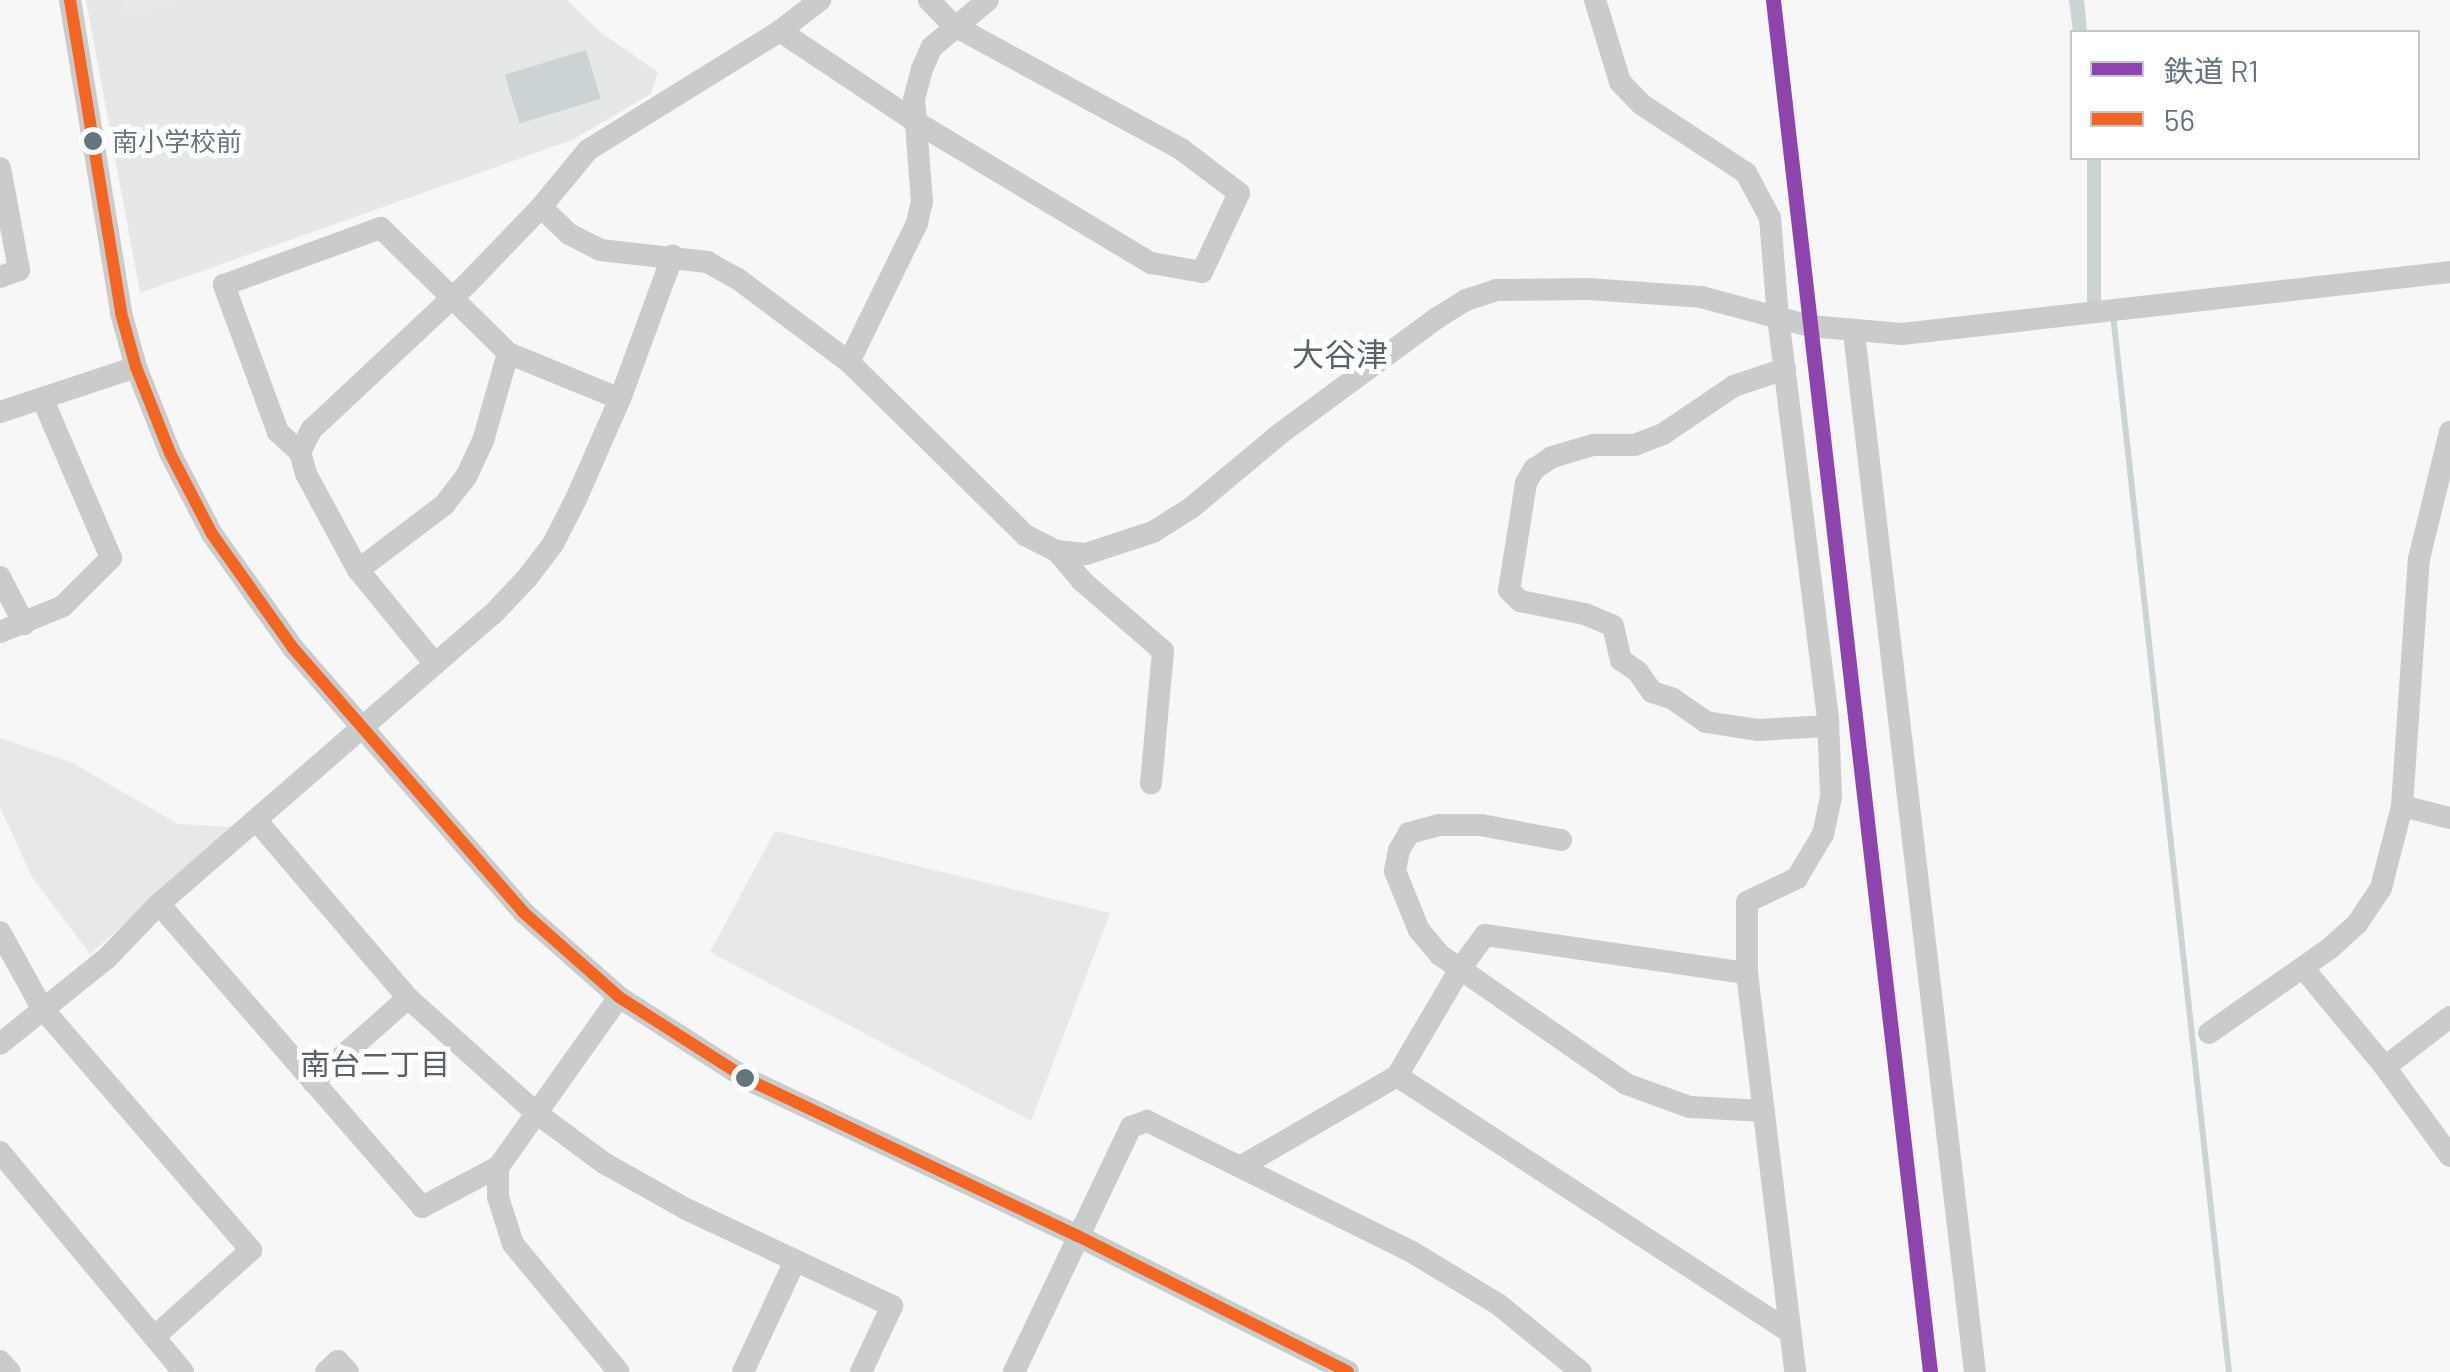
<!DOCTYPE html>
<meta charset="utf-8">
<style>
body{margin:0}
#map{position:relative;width:2450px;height:1372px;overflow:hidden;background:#f7f7f7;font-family:Barlow,"Noto Sans JP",sans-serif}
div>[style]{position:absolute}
.built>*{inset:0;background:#e6e7e7}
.green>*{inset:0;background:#e6e9e5}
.water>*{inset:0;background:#ccd3d5;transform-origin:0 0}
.stream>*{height:6px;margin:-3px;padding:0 3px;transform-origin:3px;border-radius:3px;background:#ccd3d5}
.minor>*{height:22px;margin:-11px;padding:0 11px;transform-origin:11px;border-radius:11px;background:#cacccc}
.bus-1>*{height:12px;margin:-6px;padding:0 6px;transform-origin:6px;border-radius:6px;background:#f26522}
.rail-1>*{height:15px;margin:-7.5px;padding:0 7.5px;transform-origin:7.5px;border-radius:7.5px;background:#8e44ad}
.dots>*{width:28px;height:28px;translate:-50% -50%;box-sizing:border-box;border:5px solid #fff;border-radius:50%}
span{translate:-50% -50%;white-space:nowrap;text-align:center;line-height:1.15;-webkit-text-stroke:10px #fff;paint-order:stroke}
.bus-label{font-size:26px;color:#66747d}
.left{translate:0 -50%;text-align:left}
.neighbourhood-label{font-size:30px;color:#586269}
.quarter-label{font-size:32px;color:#586269}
.legend{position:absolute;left:2070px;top:30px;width:350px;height:130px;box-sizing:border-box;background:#fff;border:2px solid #c2c7cb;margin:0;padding:12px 18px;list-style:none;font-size:30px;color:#66747d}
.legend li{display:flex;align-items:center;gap:20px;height:50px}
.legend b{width:50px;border:2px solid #c2c7cb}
</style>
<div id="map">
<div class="built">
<div style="clip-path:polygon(86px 0,567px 0,600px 32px,658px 72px,651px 94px,572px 140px,140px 293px)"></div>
</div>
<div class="green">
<div style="clip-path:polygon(121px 0,186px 0,125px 17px)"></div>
<div style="clip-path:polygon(0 738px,71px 762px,178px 824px,235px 827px,90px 954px,32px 877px,0 807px)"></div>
<div style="clip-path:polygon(775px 831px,1110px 913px,1031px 1121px,710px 952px)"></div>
</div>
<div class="water">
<div style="clip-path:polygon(2069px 0,2084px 0,2087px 32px,2073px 32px)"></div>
<div style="left:586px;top:50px;width:51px;height:85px;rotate:73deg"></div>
<div style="left:2087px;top:158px;width:14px;height:151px"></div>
</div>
<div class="stream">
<div style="left:2113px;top:315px;width:1063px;rotate:83.74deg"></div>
</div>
<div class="minor">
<div style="left:70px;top:0;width:317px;rotate:80.7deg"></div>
<div style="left:121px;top:313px;width:56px;rotate:74.5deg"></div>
<div style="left:136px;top:367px;width:92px;rotate:68.4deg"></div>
<div style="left:170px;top:453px;width:91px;rotate:62.6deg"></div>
<div style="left:212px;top:534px;width:140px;rotate:54.6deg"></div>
<div style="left:293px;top:648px;width:350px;rotate:48.9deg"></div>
<div style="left:523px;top:912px;width:128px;rotate:41.5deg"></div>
<div style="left:619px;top:997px;width:152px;rotate:32.6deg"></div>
<div style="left:747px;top:1079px;width:366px;rotate:25.4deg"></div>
<div style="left:1078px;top:1236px;width:302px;rotate:26.7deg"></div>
<div style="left:1595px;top:0;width:86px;rotate:73deg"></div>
<div style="left:1620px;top:82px;width:30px;rotate:46deg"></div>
<div style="left:1641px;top:104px;width:126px;rotate:33.3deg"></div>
<div style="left:1746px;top:173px;width:51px;rotate:61.9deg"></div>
<div style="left:1770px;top:218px;width:99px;rotate:85.4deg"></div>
<div style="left:1778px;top:317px;width:404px;rotate:82.9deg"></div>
<div style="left:1828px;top:718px;width:79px;rotate:87.8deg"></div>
<div style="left:1831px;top:797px;width:38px;rotate:102deg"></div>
<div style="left:1823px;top:834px;width:51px;rotate:120.6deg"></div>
<div style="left:1797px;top:878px;width:55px;rotate:154.4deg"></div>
<div style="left:1747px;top:902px;width:71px;rotate:90deg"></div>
<div style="left:1747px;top:973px;width:402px;rotate:83.1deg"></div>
<div style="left:780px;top:31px;width:164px;rotate:33.8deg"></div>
<div style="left:916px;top:122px;width:274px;rotate:31deg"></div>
<div style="left:1151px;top:263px;width:52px;rotate:10deg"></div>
<div style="left:1202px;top:272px;width:87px;rotate:-64.9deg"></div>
<div style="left:1239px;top:193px;width:73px;rotate:-142.8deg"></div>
<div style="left:1181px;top:149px;width:260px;rotate:-151.5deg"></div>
<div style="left:953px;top:25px;width:35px;rotate:-134deg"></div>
<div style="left:0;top:168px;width:104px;rotate:79.4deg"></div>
<div style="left:19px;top:270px;width:20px;rotate:160deg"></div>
<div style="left:541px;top:207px;width:39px;rotate:44deg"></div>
<div style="left:569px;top:234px;width:35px;rotate:27deg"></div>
<div style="left:600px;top:250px;width:108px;rotate:6.4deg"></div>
<div style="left:707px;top:262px;width:35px;rotate:29deg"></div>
<div style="left:738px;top:279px;width:139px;rotate:36.8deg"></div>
<div style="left:849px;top:362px;width:247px;rotate:44.5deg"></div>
<div style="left:1025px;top:535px;width:36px;rotate:27deg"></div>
<div style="left:1057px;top:551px;width:29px;rotate:6deg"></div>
<div style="left:1086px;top:554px;width:71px;rotate:-18.2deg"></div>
<div style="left:1153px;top:532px;width:45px;rotate:-32.3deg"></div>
<div style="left:1191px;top:508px;width:117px;rotate:-39.8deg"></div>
<div style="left:1281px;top:433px;width:194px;rotate:-36.4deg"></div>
<div style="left:1437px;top:318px;width:34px;rotate:-32deg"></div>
<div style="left:1466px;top:300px;width:32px;rotate:-18deg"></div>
<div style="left:1496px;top:290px;width:92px;rotate:-0.6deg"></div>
<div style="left:1588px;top:289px;width:113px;rotate:4deg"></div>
<div style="left:1701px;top:297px;width:113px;rotate:14.9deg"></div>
<div style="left:1810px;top:326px;width:92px;rotate:5deg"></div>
<div style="left:1902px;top:334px;width:551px;rotate:-6.45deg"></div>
<div style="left:1854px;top:333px;width:1046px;rotate:83.36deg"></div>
<div style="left:849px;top:362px;width:155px;rotate:-63.9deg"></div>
<div style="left:917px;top:223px;width:22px;rotate:-77deg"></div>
<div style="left:922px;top:202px;width:103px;rotate:-94.4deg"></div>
<div style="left:914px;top:99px;width:31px;rotate:-75deg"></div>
<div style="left:922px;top:69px;width:24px;rotate:-66deg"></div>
<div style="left:932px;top:47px;width:73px;rotate:-40deg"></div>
<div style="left:1785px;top:369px;width:54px;rotate:161.6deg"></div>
<div style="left:1734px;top:386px;width:86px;rotate:145.9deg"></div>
<div style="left:1663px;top:434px;width:30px;rotate:159deg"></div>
<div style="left:1635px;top:445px;width:42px;rotate:180deg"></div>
<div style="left:1593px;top:445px;width:43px;rotate:163.7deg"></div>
<div style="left:1552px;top:457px;width:22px;rotate:146deg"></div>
<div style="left:1534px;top:469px;width:16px;rotate:120deg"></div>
<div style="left:1526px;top:483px;width:108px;rotate:99deg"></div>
<div style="left:1509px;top:590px;width:16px;rotate:45deg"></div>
<div style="left:1520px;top:601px;width:66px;rotate:11.3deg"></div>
<div style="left:1585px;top:614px;width:30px;rotate:23deg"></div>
<div style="left:1613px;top:626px;width:35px;rotate:77deg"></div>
<div style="left:1621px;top:660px;width:21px;rotate:35deg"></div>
<div style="left:1638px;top:672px;width:24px;rotate:55deg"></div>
<div style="left:1652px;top:692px;width:22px;rotate:18deg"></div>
<div style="left:1673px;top:699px;width:40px;rotate:34.9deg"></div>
<div style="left:1706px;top:722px;width:53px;rotate:8.7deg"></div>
<div style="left:1758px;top:730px;width:70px;rotate:-3.3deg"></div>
<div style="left:0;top:412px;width:143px;rotate:-18.3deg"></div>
<div style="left:300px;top:452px;width:25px;rotate:-63deg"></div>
<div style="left:311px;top:430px;width:214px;rotate:-43.1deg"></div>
<div style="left:467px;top:284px;width:107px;rotate:-46.1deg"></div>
<div style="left:541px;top:207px;width:74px;rotate:-50.5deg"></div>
<div style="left:588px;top:150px;width:226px;rotate:-31.8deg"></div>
<div style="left:780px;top:31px;width:51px;rotate:-37.8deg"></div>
<div style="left:1057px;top:551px;width:39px;rotate:50deg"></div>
<div style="left:1082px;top:581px;width:107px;rotate:40.8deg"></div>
<div style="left:1163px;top:651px;width:133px;rotate:95.2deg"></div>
<div style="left:358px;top:570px;width:108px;rotate:-37.1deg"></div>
<div style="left:444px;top:505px;width:36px;rotate:-52deg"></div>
<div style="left:466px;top:477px;width:40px;rotate:-65deg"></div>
<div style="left:483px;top:441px;width:91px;rotate:-74.1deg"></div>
<div style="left:0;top:577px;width:53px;rotate:62.9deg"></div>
<div style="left:0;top:632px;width:68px;rotate:-22.4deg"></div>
<div style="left:63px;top:606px;width:68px;rotate:-45deg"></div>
<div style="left:111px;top:558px;width:174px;rotate:-113.3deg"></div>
<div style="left:435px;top:664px;width:122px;rotate:-129.3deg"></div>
<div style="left:358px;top:570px;width:109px;rotate:-118.4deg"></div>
<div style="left:306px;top:474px;width:23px;rotate:-105deg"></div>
<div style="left:300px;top:452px;width:30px;rotate:-138deg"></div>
<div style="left:278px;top:432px;width:157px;rotate:-110.2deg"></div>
<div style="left:224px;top:285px;width:167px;rotate:-20deg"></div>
<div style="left:381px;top:228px;width:178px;rotate:44.5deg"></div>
<div style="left:508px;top:353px;width:121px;rotate:22.3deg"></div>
<div style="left:2402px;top:806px;width:49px;rotate:14deg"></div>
<div style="left:256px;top:820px;width:234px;rotate:49.5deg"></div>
<div style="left:408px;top:998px;width:171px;rotate:41.9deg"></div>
<div style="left:535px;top:1112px;width:86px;rotate:36.5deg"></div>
<div style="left:604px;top:1163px;width:94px;rotate:29.3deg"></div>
<div style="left:686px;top:1209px;width:228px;rotate:25.2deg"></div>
<div style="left:892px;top:1306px;width:73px;rotate:115.2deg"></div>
<div style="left:1561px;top:840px;width:81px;rotate:-169.4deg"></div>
<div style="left:1481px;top:825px;width:42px;rotate:180deg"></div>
<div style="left:1439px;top:825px;width:31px;rotate:165deg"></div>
<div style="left:1409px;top:833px;width:20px;rotate:120deg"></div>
<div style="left:1399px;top:850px;width:21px;rotate:101deg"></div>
<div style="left:1395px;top:871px;width:64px;rotate:67.9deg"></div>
<div style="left:1419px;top:930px;width:33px;rotate:50deg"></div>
<div style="left:1440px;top:955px;width:226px;rotate:34.7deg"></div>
<div style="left:1626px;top:1084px;width:68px;rotate:19.8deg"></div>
<div style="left:1690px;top:1107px;width:74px;rotate:3.1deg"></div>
<div style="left:159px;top:904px;width:401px;rotate:49deg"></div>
<div style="left:422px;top:1207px;width:86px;rotate:-27.8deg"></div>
<div style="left:0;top:932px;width:87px;rotate:61.1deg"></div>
<div style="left:42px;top:1008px;width:320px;rotate:49.2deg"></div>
<div style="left:251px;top:1250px;width:130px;rotate:138.1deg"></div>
<div style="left:2304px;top:969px;width:127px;rotate:50.4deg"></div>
<div style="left:2385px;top:1067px;width:110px;rotate:53.9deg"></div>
<div style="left:619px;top:997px;width:209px;rotate:125.4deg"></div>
<div style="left:498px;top:1167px;width:30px;rotate:90deg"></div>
<div style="left:498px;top:1197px;width:49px;rotate:72.3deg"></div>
<div style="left:513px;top:1244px;width:166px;rotate:50.4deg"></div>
<div style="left:2209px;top:1033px;width:146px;rotate:-35deg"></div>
<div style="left:2329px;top:949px;width:38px;rotate:-42deg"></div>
<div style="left:2357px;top:924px;width:43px;rotate:-56.3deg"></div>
<div style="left:2381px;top:888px;width:85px;rotate:-75.6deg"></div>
<div style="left:2402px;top:806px;width:248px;rotate:-86.1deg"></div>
<div style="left:2419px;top:559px;width:131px;rotate:-76.3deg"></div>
<div style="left:0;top:1044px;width:137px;rotate:-38.8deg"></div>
<div style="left:107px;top:958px;width:75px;rotate:-46.1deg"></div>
<div style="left:159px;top:904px;width:442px;rotate:-41deg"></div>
<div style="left:493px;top:614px;width:50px;rotate:-46.6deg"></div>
<div style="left:527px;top:578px;width:43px;rotate:-52.6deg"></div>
<div style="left:553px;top:544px;width:51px;rotate:-62.9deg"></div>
<div style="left:576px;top:499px;width:109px;rotate:-66.3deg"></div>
<div style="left:620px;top:399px;width:153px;rotate:-69.8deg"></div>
<div style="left:2385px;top:1067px;width:82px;rotate:-37.6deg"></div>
<div style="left:1397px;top:1076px;width:469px;rotate:33.1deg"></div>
<div style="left:313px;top:1082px;width:127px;rotate:-41.5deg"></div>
<div style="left:0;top:1152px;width:286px;rotate:50.2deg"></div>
<div style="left:1240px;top:1167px;width:181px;rotate:-30.1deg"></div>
<div style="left:1397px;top:1076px;width:124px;rotate:-59.5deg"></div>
<div style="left:1460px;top:969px;width:42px;rotate:-53.7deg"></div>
<div style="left:1485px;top:935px;width:265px;rotate:8.3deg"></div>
<div style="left:0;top:1361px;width:15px;rotate:48deg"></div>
<div style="left:326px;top:1372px;width:16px;rotate:-43deg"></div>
<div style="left:338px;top:1361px;width:15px;rotate:48deg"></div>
<div style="left:743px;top:1372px;width:123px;rotate:-64.9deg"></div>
<div style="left:1014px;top:1372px;width:272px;rotate:-64.5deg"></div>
<div style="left:1131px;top:1127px;width:17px;rotate:-21deg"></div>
<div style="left:1147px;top:1121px;width:296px;rotate:26.3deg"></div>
<div style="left:1412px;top:1252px;width:100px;rotate:31.2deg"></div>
<div style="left:1498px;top:1304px;width:107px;rotate:39.3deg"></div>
</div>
<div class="bus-1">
<div style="left:70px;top:0;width:317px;rotate:80.7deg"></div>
<div style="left:121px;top:313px;width:56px;rotate:74.5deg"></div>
<div style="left:136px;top:367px;width:92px;rotate:68.4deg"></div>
<div style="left:170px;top:453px;width:91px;rotate:62.6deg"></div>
<div style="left:212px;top:534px;width:140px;rotate:54.6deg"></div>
<div style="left:293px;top:648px;width:350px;rotate:48.9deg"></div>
<div style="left:523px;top:912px;width:128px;rotate:41.5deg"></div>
<div style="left:619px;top:997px;width:152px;rotate:32.6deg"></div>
<div style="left:747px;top:1079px;width:366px;rotate:25.4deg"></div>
<div style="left:1078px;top:1236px;width:302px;rotate:26.7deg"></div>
</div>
<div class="rail-1">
<div style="left:1773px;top:0;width:1381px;rotate:83.47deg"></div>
</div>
<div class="dots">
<div style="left:93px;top:141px;background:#66747d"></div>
<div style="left:745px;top:1078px;background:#66747d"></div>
</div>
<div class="bus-label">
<span class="left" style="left:112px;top:141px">南小学校前</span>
</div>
<div class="neighbourhood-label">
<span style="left:375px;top:1063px">南台二丁目</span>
</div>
<div class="quarter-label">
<span style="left:1340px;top:353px">大谷津</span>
</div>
<ul class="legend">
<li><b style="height:12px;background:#8e44ad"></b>鉄道 R1</li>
<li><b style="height:12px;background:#f26522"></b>56</li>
</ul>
</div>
